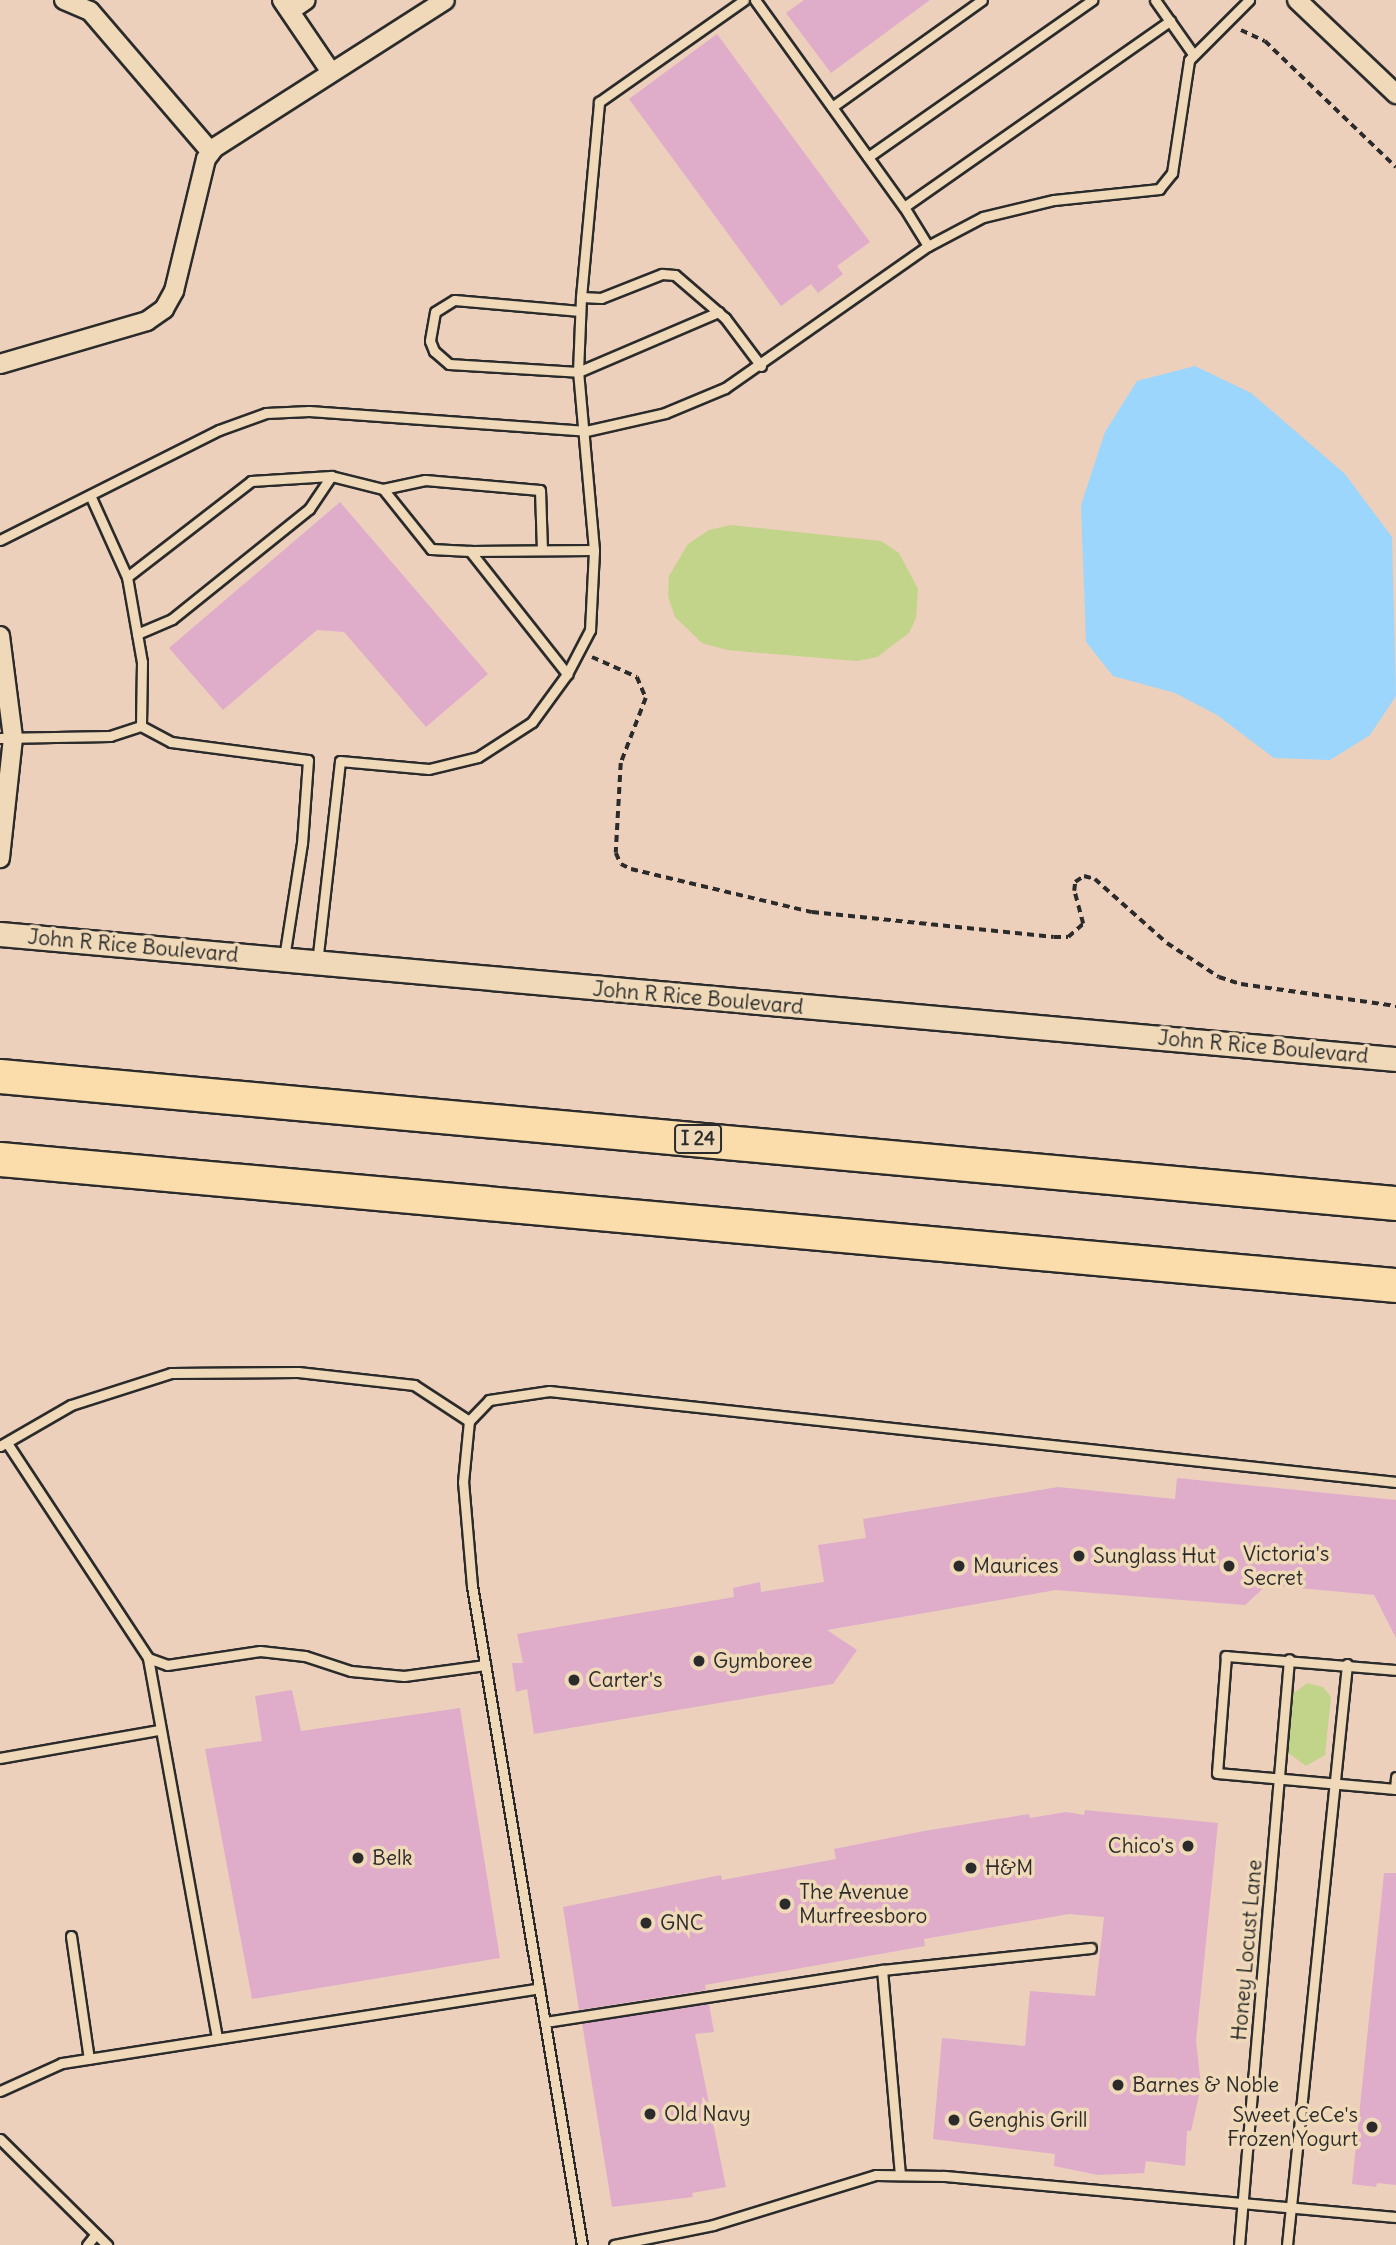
<!DOCTYPE html>
<style>
body{margin:0}
#map{position:relative;width:1396px;height:2245px;overflow:hidden;background:#ecd0bc;font-family:Delius,sans-serif}
div>[style]{position:absolute}
.green>*{inset:0;background:#c2d489}
.water>*{inset:0;background:#9cd6fc}
.building>*{inset:0;background:#dfadca}
.path>*{height:3.5px;margin-top:-1.75px;transform-origin:0;background:repeating-linear-gradient(90deg,#2b2b2b 0 7px,transparent 0 12px)}
.roads{filter:drop-shadow(2px 0 #2b2b2b) drop-shadow(-2px 0 #2b2b2b) drop-shadow(0 2px #2b2b2b) drop-shadow(0 -2px #2b2b2b)}
.service>*{height:9px;margin:-4.5px;padding:0 4.5px;transform-origin:4.5px;border-radius:4.5px;background:#efd9b8}
.minor>*{height:18px;margin:-9px;padding:0 9px;transform-origin:9px;border-radius:9px;background:#efd9b8}
.tertiary>*{height:23px;margin:-11.5px;padding:0 11.5px;transform-origin:11.5px;border-radius:11.5px;background:#efd9b8}
.motorway>*{height:33px;margin:-16.5px;padding:0 16.5px;transform-origin:16.5px;border-radius:16.5px;background:#fbddab}
.dots>*{width:19px;height:19px;translate:-50% -50%;box-sizing:border-box;border:4px solid #efd9b8;border-radius:50%}
span{translate:-50% -50%;white-space:nowrap;text-align:center;line-height:1.15;-webkit-text-stroke:7px #efd9b8;paint-order:stroke}
.shield-label span{padding:2px 5px;background:#efd9b8;border:2px solid;border-radius:5px;-webkit-text-stroke-width:0}
.shield-label{font-size:19px;color:#2b2b2b;font-weight:700}
.street-label{font-size:21px;color:#2b2b2b}
.poi-label{font-size:21px;color:#2b2b2b}
.left{translate:0 -50%;text-align:left}
.right{translate:-100% -50%;text-align:right}
</style>
<div id="map">
<div class="green">
<div style="clip-path:polygon(731px 525px,881px 541px,899px 553px,918px 589px,916px 618px,909px 633px,877px 657px,857px 661px,727px 650px,702px 643px,675px 617px,668px 596px,669px 576px,688px 544px,709px 530px)"></div>
<div style="clip-path:polygon(1307px 1683px,1323px 1687px,1331px 1697px,1325px 1755px,1306px 1766px,1287px 1752px,1293px 1694px)"></div>
</div>
<div class="water">
<div style="clip-path:polygon(1195px 366px,1251px 393px,1345px 474px,1392px 537px,1396px 696px,1370px 735px,1330px 760px,1274px 758px,1217px 715px,1175px 693px,1113px 676px,1086px 642px,1081px 505px,1105px 432px,1137px 381px)"></div>
</div>
<div class="building">
<div style="clip-path:polygon(804px 0,930px 0,831px 73px,786px 13px)"></div>
<div style="clip-path:polygon(717px 34px,870px 242px,837px 266px,843px 274px,818px 293px,811px 284px,781px 306px,629px 99px)"></div>
<div style="clip-path:polygon(340px 502px,488px 674px,426px 727px,344px 632px,317px 630px,223px 710px,169px 648px)"></div>
<div style="clip-path:polygon(1177px 1478px,1396px 1500px,1396px 1638px,1374px 1595px,1267px 1585px,1245px 1605px,1056px 1590px,827px 1630px,857px 1650px,833px 1684px,534px 1734px,527px 1689px,516px 1692px,512px 1663px,523px 1663px,517px 1634px,734px 1597px,733px 1588px,760px 1582px,761px 1592px,824px 1582px,818px 1545px,866px 1538px,863px 1519px,1058px 1487px,1175px 1499px)"></div>
<div style="clip-path:polygon(292px 1690px,301px 1731px,460px 1708px,500px 1958px,252px 1999px,205px 1749px,262px 1741px,255px 1696px)"></div>
<div style="clip-path:polygon(1085px 1810px,1218px 1823px,1196px 2041px,1201px 2086px,1191px 2131px,1187px 2131px,1185px 2166px,1146px 2161px,1144px 2173px,1098px 2175px,1054px 2166px,1055px 2154px,933px 2139px,942px 2038px,1025px 2046px,1030px 1991px,1095px 1996px,1104px 1917px,1069px 1914px,924px 1939px,925px 1946px,705px 1985px,706px 1990px,579px 2010px,563px 1907px,721px 1875px,722px 1880px,836px 1859px,834px 1849px,924px 1831px,1029px 1814px,1030px 1818px,1066px 1812px,1084px 1815px)"></div>
<div style="clip-path:polygon(1384px 1873px,1396px 1873px,1396px 2185px,1377px 2183px,1376px 2187px,1352px 2184px)"></div>
<div style="clip-path:polygon(709px 2004px,714px 2032px,695px 2034px,726px 2187px,692px 2193px,693px 2197px,612px 2207px,582px 2023px)"></div>
</div>
<div class="path">
<div style="left:1241px;top:30px;width:26px;rotate:25deg"></div>
<div style="left:1265px;top:41px;width:182px;rotate:43.9deg"></div>
<div style="left:592px;top:657px;width:49px;rotate:24deg"></div>
<div style="left:637px;top:677px;width:23px;rotate:67deg"></div>
<div style="left:646px;top:698px;width:70px;rotate:111deg"></div>
<div style="left:621px;top:763px;width:90px;rotate:93.2deg"></div>
<div style="left:616px;top:853px;width:12px;rotate:66deg"></div>
<div style="left:621px;top:864px;width:11px;rotate:27deg"></div>
<div style="left:631px;top:869px;width:186px;rotate:13.4deg"></div>
<div style="left:812px;top:912px;width:243px;rotate:5.9deg"></div>
<div style="left:1054px;top:937px;width:14px"></div>
<div style="left:1068px;top:937px;width:20px;rotate:-41deg"></div>
<div style="left:1083px;top:924px;width:34px;rotate:-105deg"></div>
<div style="left:1074px;top:891px;width:9px;rotate:-84deg"></div>
<div style="left:1075px;top:882px;width:11px;rotate:-34deg"></div>
<div style="left:1084px;top:876px;width:11px;rotate:15deg"></div>
<div style="left:1095px;top:879px;width:96px;rotate:41.6deg"></div>
<div style="left:1167px;top:943px;width:62px;rotate:33.2deg"></div>
<div style="left:1219px;top:977px;width:23px;rotate:18deg"></div>
<div style="left:1241px;top:984px;width:157px;rotate:8.1deg"></div>
</div>
<div class="roads">
<div class="service">
<div style="left:755px;top:0;width:255px;rotate:54.3deg"></div>
<div style="left:1155px;top:0;width:66px;rotate:54.9deg"></div>
<div style="left:832px;top:107px;width:184px;rotate:-35.5deg"></div>
<div style="left:868px;top:157px;width:274px;rotate:-35deg"></div>
<div style="left:928px;top:246px;width:46px;rotate:-121.6deg"></div>
<div style="left:904px;top:207px;width:325px;rotate:-35deg"></div>
<div style="left:581px;top:297px;width:196px;rotate:-84.7deg"></div>
<div style="left:599px;top:102px;width:177px;rotate:-35.1deg"></div>
<div style="left:580px;top:311px;width:126px;rotate:-175deg"></div>
<div style="left:454px;top:300px;width:22px;rotate:148deg"></div>
<div style="left:435px;top:312px;width:29px;rotate:100deg"></div>
<div style="left:430px;top:341px;width:11px;rotate:68deg"></div>
<div style="left:434px;top:351px;width:20px;rotate:41deg"></div>
<div style="left:449px;top:364px;width:129px;rotate:3.5deg"></div>
<div style="left:578px;top:372px;width:153px;rotate:-23.1deg"></div>
<div style="left:383px;top:489px;width:43px;rotate:-12.1deg"></div>
<div style="left:425px;top:480px;width:115px;rotate:5deg"></div>
<div style="left:540px;top:490px;width:60px;rotate:88.1deg"></div>
<div style="left:90px;top:495px;width:90px;rotate:65.7deg"></div>
<div style="left:127px;top:577px;width:86px;rotate:80deg"></div>
<div style="left:142px;top:662px;width:64px;rotate:90.9deg"></div>
<div style="left:141px;top:726px;width:34px;rotate:28deg"></div>
<div style="left:171px;top:742px;width:138px;rotate:7.5deg"></div>
<div style="left:308px;top:760px;width:83px;rotate:94.1deg"></div>
<div style="left:302px;top:843px;width:116px;rotate:98.9deg"></div>
<div style="left:0;top:540px;width:245px;rotate:-26.7deg"></div>
<div style="left:219px;top:430px;width:50px;rotate:-19.9deg"></div>
<div style="left:266px;top:413px;width:43px;rotate:-2.7deg"></div>
<div style="left:309px;top:411px;width:278px;rotate:4.1deg"></div>
<div style="left:586px;top:431px;width:81px;rotate:-12.8deg"></div>
<div style="left:665px;top:413px;width:65px;rotate:-22.6deg"></div>
<div style="left:725px;top:388px;width:248px;rotate:-35deg"></div>
<div style="left:928px;top:246px;width:62px;rotate:-27.8deg"></div>
<div style="left:983px;top:217px;width:73px;rotate:-13.5deg"></div>
<div style="left:1054px;top:200px;width:106px;rotate:-6deg"></div>
<div style="left:1159px;top:189px;width:21px;rotate:-51deg"></div>
<div style="left:1172px;top:173px;width:114px;rotate:-81.4deg"></div>
<div style="left:1189px;top:60px;width:85px;rotate:-45deg"></div>
<div style="left:470px;top:551px;width:124px;rotate:-0.5deg"></div>
<div style="left:127px;top:577px;width:157px;rotate:-37.7deg"></div>
<div style="left:251px;top:481px;width:80px;rotate:-3.6deg"></div>
<div style="left:331px;top:476px;width:54px;rotate:14deg"></div>
<div style="left:383px;top:489px;width:77px;rotate:51.3deg"></div>
<div style="left:431px;top:549px;width:39px;rotate:3deg"></div>
<div style="left:470px;top:551px;width:157px;rotate:51.7deg"></div>
<div style="left:137px;top:634px;width:38px;rotate:-23deg"></div>
<div style="left:172px;top:619px;width:176px;rotate:-38.8deg"></div>
<div style="left:309px;top:509px;width:40px;rotate:-56deg"></div>
<div style="left:0;top:738px;width:110px;rotate:-1deg"></div>
<div style="left:110px;top:736px;width:33px;rotate:-18deg"></div>
<div style="left:317px;top:963px;width:203px;rotate:-83.5deg"></div>
<div style="left:340px;top:761px;width:89px;rotate:5.1deg"></div>
<div style="left:429px;top:769px;width:50px;rotate:-13.8deg"></div>
<div style="left:478px;top:757px;width:64px;rotate:-32.9deg"></div>
<div style="left:532px;top:722px;width:59px;rotate:-53.9deg"></div>
<div style="left:567px;top:674px;width:50px;rotate:-62.4deg"></div>
<div style="left:590px;top:630px;width:80px;rotate:-87.1deg"></div>
<div style="left:594px;top:550px;width:179px;rotate:-95.1deg"></div>
<div style="left:578px;top:372px;width:75px;rotate:-87.7deg"></div>
<div style="left:581px;top:297px;width:20px;rotate:3deg"></div>
<div style="left:601px;top:298px;width:66px;rotate:-21.5deg"></div>
<div style="left:662px;top:274px;width:13px;rotate:4deg"></div>
<div style="left:675px;top:275px;width:66px;rotate:40.7deg"></div>
<div style="left:725px;top:318px;width:60px;rotate:53.1deg"></div>
<div style="left:7px;top:1443px;width:257px;rotate:56.7deg"></div>
<div style="left:148px;top:1658px;width:20px;rotate:20deg"></div>
<div style="left:167px;top:1665px;width:94px;rotate:-8.6deg"></div>
<div style="left:260px;top:1651px;width:45px;rotate:6.3deg"></div>
<div style="left:305px;top:1656px;width:48px;rotate:18.1deg"></div>
<div style="left:351px;top:1671px;width:53px;rotate:5.4deg"></div>
<div style="left:404px;top:1676px;width:82px;rotate:-7.7deg"></div>
<div style="left:0;top:1446px;width:82px;rotate:-30deg"></div>
<div style="left:71px;top:1405px;width:105px;rotate:-17.7deg"></div>
<div style="left:171px;top:1373px;width:127px;rotate:-0.5deg"></div>
<div style="left:298px;top:1372px;width:117px;rotate:6.4deg"></div>
<div style="left:414px;top:1385px;width:66px;rotate:33.2deg"></div>
<div style="left:148px;top:1658px;width:386px;rotate:79.7deg"></div>
<div style="left:1396px;top:1670px;width:171px;rotate:-175.3deg"></div>
<div style="left:1226px;top:1656px;width:117px;rotate:94.4deg"></div>
<div style="left:1217px;top:1773px;width:179px;rotate:5.1deg"></div>
<div style="left:1395px;top:1789px;width:12px;rotate:-85deg"></div>
<div style="left:0;top:1758px;width:160px;rotate:-10deg"></div>
<div style="left:71px;top:1936px;width:124px;rotate:81.7deg"></div>
<div style="left:545px;top:2022px;width:341px;rotate:-8.8deg"></div>
<div style="left:0;top:2091px;width:68px;rotate:-24.3deg"></div>
<div style="left:62px;top:2063px;width:483px;rotate:-8.9deg"></div>
<div style="left:0;top:2139px;width:151px;rotate:44.7deg"></div>
<div style="left:900px;top:2175px;width:206px;rotate:-95deg"></div>
<div style="left:882px;top:1970px;width:210px;rotate:-6deg"></div>
<div style="left:87px;top:2245px;width:14px;rotate:-51deg"></div>
<div style="left:582px;top:2245px;width:668px;rotate:-99.48deg"></div>
<div style="left:472px;top:1586px;width:104px;rotate:-94.9deg"></div>
<div style="left:463px;top:1482px;width:61px;rotate:-84.4deg"></div>
<div style="left:469px;top:1421px;width:29px;rotate:-46deg"></div>
<div style="left:489px;top:1400px;width:61px;rotate:-8.5deg"></div>
<div style="left:549px;top:1391px;width:852px;rotate:6.13deg"></div>
<div style="left:614px;top:2245px;width:101px;rotate:-11.4deg"></div>
<div style="left:713px;top:2225px;width:170px;rotate:-17.1deg"></div>
<div style="left:876px;top:2175px;width:68px;rotate:0.8deg"></div>
<div style="left:944px;top:2176px;width:454px;rotate:5.2deg"></div>
<div style="left:1239px;top:2245px;width:588px;rotate:-85.12deg"></div>
<div style="left:1287px;top:2245px;width:584px;rotate:-84.1deg"></div>
</div>
<div class="minor">
<div style="left:64px;top:0;width:28px;rotate:23deg"></div>
<div style="left:90px;top:11px;width:186px;rotate:49.4deg"></div>
<div style="left:282px;top:0;width:87px;rotate:55.8deg"></div>
<div style="left:1297px;top:0;width:137px;rotate:43.5deg"></div>
<div style="left:290px;top:11px;width:19px;rotate:-35deg"></div>
<div style="left:0;top:364px;width:153px;rotate:-16.3deg"></div>
<div style="left:147px;top:321px;width:21px;rotate:-35deg"></div>
<div style="left:164px;top:309px;width:21px;rotate:-61deg"></div>
<div style="left:174px;top:291px;width:136px;rotate:-76.4deg"></div>
<div style="left:206px;top:159px;width:14px;rotate:-54deg"></div>
<div style="left:214px;top:148px;width:274px;rotate:-32.6deg"></div>
<div style="left:0;top:636px;width:103px;rotate:82.7deg"></div>
<div style="left:13px;top:738px;width:121px;rotate:96.2deg"></div>
</div>
<div class="tertiary">
<div style="left:0;top:934px;width:1402px;rotate:5.12deg"></div>
</div>
<div class="motorway">
<div style="left:0;top:1076px;width:1402px;rotate:5.2deg"></div>
<div style="left:0;top:1159px;width:1402px;rotate:5.16deg"></div>
</div>
</div>
<div class="dots">
<div style="left:1079px;top:1556px;background:#2b2b2b"></div>
<div style="left:959px;top:1566px;background:#2b2b2b"></div>
<div style="left:1229px;top:1566px;background:#2b2b2b"></div>
<div style="left:699px;top:1661px;background:#2b2b2b"></div>
<div style="left:574px;top:1680px;background:#2b2b2b"></div>
<div style="left:1188px;top:1846px;background:#2b2b2b"></div>
<div style="left:358px;top:1858px;background:#2b2b2b"></div>
<div style="left:971px;top:1868px;background:#2b2b2b"></div>
<div style="left:785px;top:1904px;background:#2b2b2b"></div>
<div style="left:646px;top:1923px;background:#2b2b2b"></div>
<div style="left:1118px;top:2085px;background:#2b2b2b"></div>
<div style="left:650px;top:2114px;background:#2b2b2b"></div>
<div style="left:954px;top:2120px;background:#2b2b2b"></div>
<div style="left:1372px;top:2127px;background:#2b2b2b"></div>
</div>
<div class="shield-label">
<span style="left:698px;top:1139px">I 24</span>
</div>
<div class="street-label">
<span style="left:133px;top:946px;rotate:5deg">John R Rice Boulevard</span>
<span style="left:698px;top:998px;rotate:5deg">John R Rice Boulevard</span>
<span style="left:1263px;top:1047px;rotate:5deg">John R Rice Boulevard</span>
<span style="left:1247px;top:1950px;rotate:-85deg">Honey Locust Lane</span>
</div>
<div class="poi-label">
<span class="left" style="left:1243px;top:1566px">Victoria's<br>Secret</span>
<span class="left" style="left:1093px;top:1556px">Sunglass Hut</span>
<span class="left" style="left:973px;top:1566px">Maurices</span>
<span class="left" style="left:713px;top:1661px">Gymboree</span>
<span class="left" style="left:588px;top:1680px">Carter's</span>
<span class="right" style="left:1174px;top:1846px">Chico's</span>
<span class="left" style="left:372px;top:1858px">Belk</span>
<span class="left" style="left:985px;top:1868px">H&amp;M</span>
<span class="left" style="left:799px;top:1904px">The Avenue<br>Murfreesboro</span>
<span class="left" style="left:660px;top:1923px">GNC</span>
<span class="left" style="left:1132px;top:2085px">Barnes &amp; Noble</span>
<span class="left" style="left:664px;top:2114px">Old Navy</span>
<span class="right" style="left:1358px;top:2127px">Sweet CeCe's<br>Frozen Yogurt</span>
<span class="left" style="left:968px;top:2120px">Genghis Grill</span>
</div>
</div>
